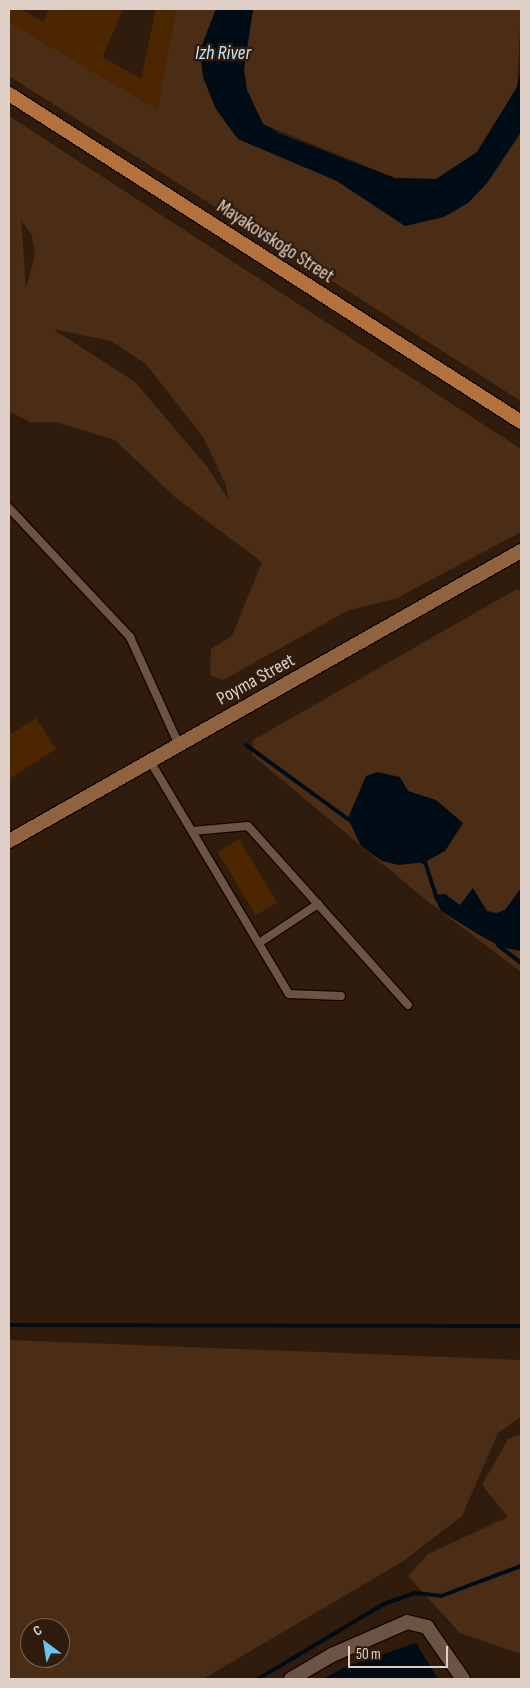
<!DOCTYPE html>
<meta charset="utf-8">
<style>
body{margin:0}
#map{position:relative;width:530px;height:1688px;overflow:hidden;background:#301c0d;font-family:"Sofia Sans Condensed",sans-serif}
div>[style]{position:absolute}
.green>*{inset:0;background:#4b2d16}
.water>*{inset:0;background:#000c16}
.stream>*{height:4px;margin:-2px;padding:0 2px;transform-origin:2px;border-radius:2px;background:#000c16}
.building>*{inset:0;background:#4c2501;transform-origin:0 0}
.roads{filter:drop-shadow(1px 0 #170600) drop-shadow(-1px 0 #170600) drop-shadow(0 1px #170600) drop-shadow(0 -1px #170600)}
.service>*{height:8px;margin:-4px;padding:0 4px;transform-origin:4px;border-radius:4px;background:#6b5444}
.minor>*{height:14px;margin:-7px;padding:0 7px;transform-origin:7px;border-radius:7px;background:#6b5444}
.secondary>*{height:14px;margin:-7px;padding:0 7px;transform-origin:7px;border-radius:7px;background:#8f6340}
.primary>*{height:14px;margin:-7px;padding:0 7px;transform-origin:7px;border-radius:7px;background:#b2713d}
span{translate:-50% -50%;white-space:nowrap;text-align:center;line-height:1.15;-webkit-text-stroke:5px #301c0d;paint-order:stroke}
.street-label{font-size:19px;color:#ded0c7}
.water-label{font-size:20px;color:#c0e5fb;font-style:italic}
.frame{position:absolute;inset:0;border:10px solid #ded0c7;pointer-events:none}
.north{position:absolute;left:20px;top:1618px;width:50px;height:50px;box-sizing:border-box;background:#301c0d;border:1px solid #766457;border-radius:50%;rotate:329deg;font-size:14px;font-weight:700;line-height:20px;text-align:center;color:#ded0c7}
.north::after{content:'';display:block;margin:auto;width:18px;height:22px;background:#6bc3f2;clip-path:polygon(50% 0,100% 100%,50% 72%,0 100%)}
.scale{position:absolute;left:348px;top:1646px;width:100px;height:22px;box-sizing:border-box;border:2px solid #ded0c7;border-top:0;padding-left:6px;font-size:15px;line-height:18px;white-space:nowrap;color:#ded0c7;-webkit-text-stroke:4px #301c0d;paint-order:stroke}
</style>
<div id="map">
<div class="green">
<div style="clip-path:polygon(176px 9px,216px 9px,200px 50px,203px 77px,216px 109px,238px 139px,337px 181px,405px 226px,468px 203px,487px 183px,521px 132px,521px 401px,9px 76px,9px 22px,157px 109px)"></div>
<div style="clip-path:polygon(253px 9px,521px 9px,517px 87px,477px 152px,459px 166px,436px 179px,395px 178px,263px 124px,247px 90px,244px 69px)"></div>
<div style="clip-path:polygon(evenodd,9px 116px,521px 449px,521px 532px,395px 599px,349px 610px,223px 680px,210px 675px,211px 649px,232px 636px,262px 562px,176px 498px,115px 440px,56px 422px,30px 422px,9px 411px,9px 116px,21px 219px,32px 236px,35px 255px,26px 288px,21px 219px,9px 116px,53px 329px,111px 341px,146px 364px,203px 437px,226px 485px,229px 501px,209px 469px,135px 382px,53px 329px)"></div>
<div style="clip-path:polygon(517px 589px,521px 590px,521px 972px,426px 900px,252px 755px,253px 740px)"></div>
<div style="clip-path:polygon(evenodd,9px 1340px,521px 1360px,521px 1417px,498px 1433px,462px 1516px,402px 1562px,203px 1679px,9px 1679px,9px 1340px,30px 1628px,60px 1628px,60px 1658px,30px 1658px,30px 1628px)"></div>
<div style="clip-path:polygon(521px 1434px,521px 1654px,460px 1633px,408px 1576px,428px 1554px,508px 1517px,482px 1485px,508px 1439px)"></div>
</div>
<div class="water">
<div style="clip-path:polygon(216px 9px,253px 9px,244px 69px,247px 90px,263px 124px,280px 134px,395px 178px,436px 179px,477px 152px,517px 87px,521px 69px,521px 132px,487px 183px,468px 203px,444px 217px,405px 226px,337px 181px,238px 139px,216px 109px,203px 77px,200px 50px)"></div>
<div style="clip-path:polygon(377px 772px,400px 777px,408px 791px,436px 800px,463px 823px,445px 851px,425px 862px,399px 865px,382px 861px,361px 846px,348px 818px,366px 776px)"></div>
<div style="clip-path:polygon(473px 888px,487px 911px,496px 913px,505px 910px,521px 888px,521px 951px,501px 947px,476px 933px,441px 911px,433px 895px,445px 894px,460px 905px)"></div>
<div style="clip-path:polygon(416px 1643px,438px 1679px,323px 1679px,343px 1668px)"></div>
</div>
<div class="stream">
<div style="left:246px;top:745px;width:131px;rotate:36deg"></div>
<div style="left:421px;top:861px;width:4px;rotate:14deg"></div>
<div style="left:425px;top:862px;width:38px;rotate:72deg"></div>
<div style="left:498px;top:945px;width:29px;rotate:38deg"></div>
<div style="left:9px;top:1325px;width:512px;rotate:0.11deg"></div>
<div style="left:258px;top:1679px;width:147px;rotate:-30.8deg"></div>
<div style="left:384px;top:1604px;width:32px;rotate:-20deg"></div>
<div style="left:414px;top:1593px;width:27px;rotate:6deg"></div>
<div style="left:441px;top:1596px;width:85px;rotate:-20.6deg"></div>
</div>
<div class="building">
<div style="clip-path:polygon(9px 9px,21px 9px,43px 22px,49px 9px,123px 9px,103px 57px,141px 79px,156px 9px,176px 9px,157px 109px,9px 22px)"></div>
<div style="clip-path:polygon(36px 718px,56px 749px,9px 779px,9px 735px)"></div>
<div style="left:239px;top:839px;width:74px;height:25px;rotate:59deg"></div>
</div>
<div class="roads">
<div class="service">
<div style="left:9px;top:508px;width:177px;rotate:46.8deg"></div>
<div style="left:130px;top:637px;width:119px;rotate:65.6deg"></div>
<div style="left:150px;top:761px;width:271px;rotate:59.2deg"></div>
<div style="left:289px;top:994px;width:52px;rotate:2.2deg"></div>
<div style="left:192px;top:831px;width:56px;rotate:-5.1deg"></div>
<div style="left:248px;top:826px;width:240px;rotate:48.2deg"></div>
<div style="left:259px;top:943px;width:71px;rotate:-33.5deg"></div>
</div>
<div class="minor">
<div style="left:291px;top:1679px;width:48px;rotate:-30.3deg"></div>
<div style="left:332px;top:1655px;width:82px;rotate:-23.7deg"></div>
<div style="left:407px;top:1622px;width:21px;rotate:14deg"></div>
<div style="left:427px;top:1627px;width:63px;rotate:55.3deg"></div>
</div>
<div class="secondary">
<div style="left:9px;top:841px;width:588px;rotate:-29.53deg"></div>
</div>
<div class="primary">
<div style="left:9px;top:94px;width:608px;rotate:32.64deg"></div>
</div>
</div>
<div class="street-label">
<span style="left:275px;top:242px;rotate:33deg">Mayakovskogo Street</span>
<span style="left:256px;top:680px;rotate:-29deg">Poyma Street</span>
</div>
<div class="water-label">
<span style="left:223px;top:53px">Izh River</span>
</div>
<div class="frame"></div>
<div class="north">С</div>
<div class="scale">50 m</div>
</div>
